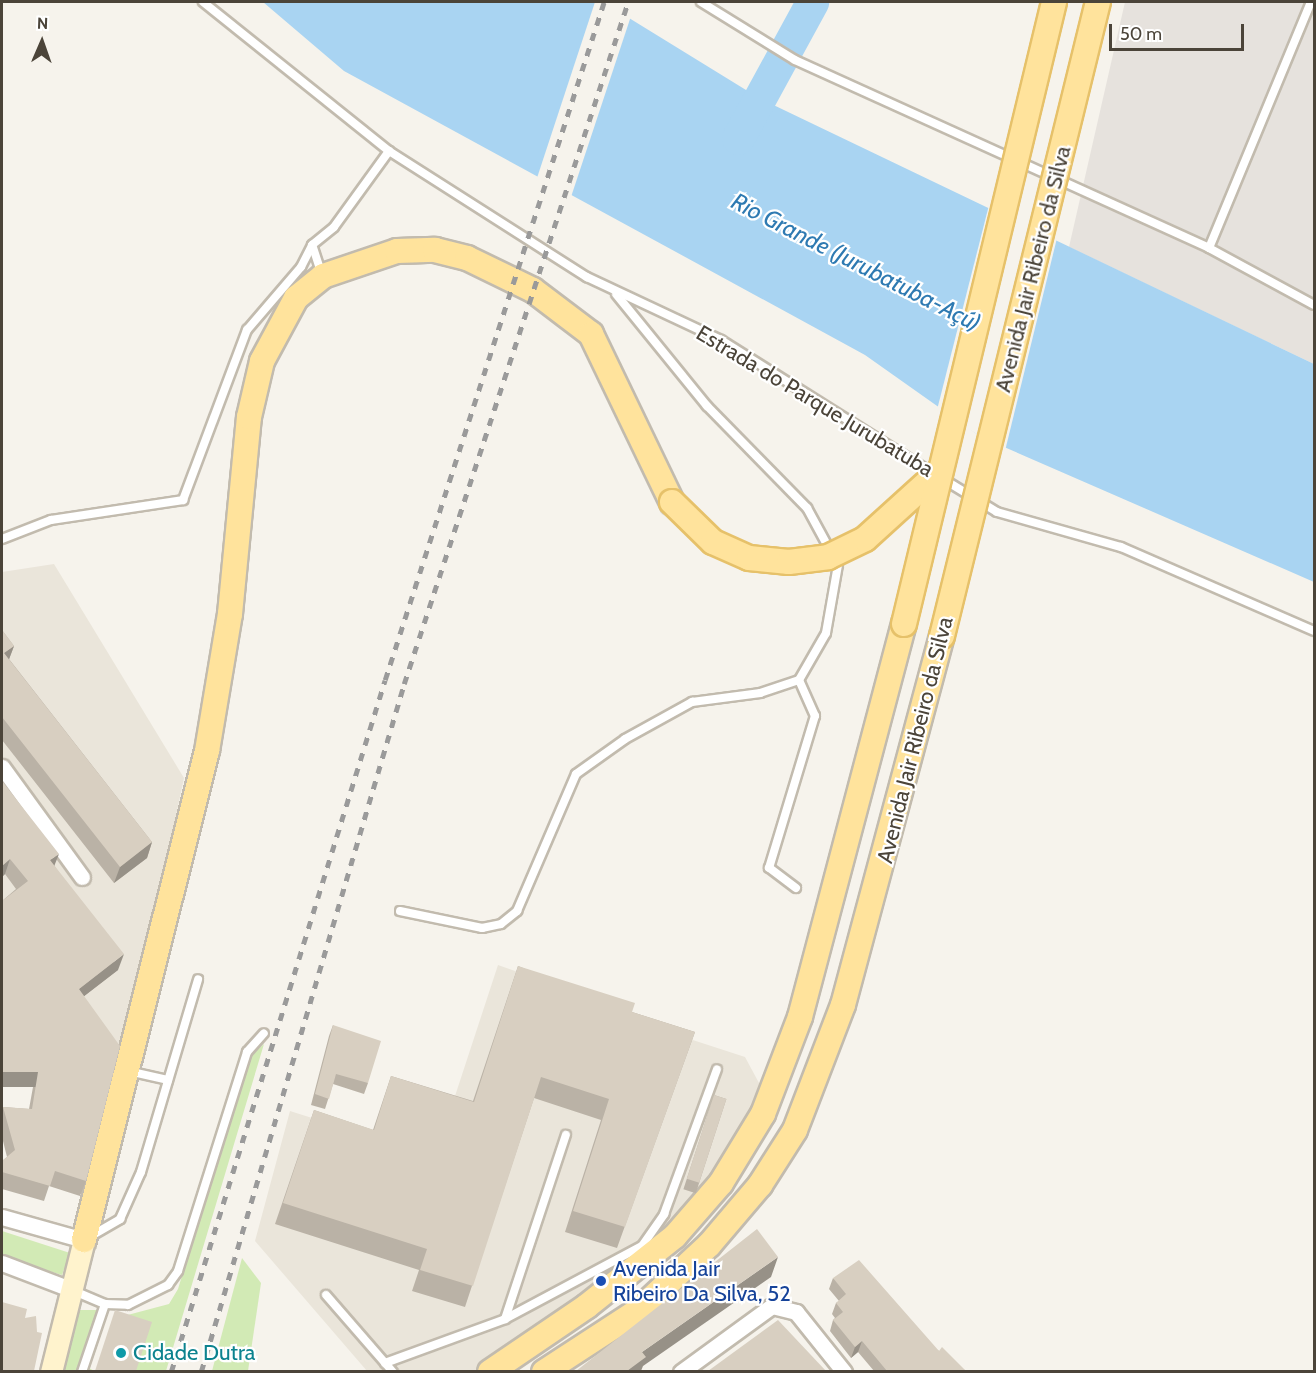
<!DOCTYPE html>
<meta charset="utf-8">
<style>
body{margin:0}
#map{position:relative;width:1316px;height:1373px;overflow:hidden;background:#f6f3ec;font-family:Cabin,sans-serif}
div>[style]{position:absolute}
.residential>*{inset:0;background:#eae5da}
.industrial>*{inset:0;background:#e6e2dd}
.green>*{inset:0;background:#d2eab5}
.water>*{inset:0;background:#a9d4f2}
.pier>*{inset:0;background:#f6f3ec}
.river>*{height:33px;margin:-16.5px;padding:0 16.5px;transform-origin:16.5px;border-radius:16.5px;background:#a9d4f2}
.roads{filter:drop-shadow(2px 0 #c2bbae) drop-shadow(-2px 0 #c2bbae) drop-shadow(0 2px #c2bbae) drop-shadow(0 -2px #c2bbae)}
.lane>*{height:8px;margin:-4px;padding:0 4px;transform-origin:4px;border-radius:4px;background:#fff}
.street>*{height:15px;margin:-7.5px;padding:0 7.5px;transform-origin:7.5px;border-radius:7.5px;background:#fff}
.secondary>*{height:21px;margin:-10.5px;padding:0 10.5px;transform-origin:10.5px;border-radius:10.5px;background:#fff3cd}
.primary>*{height:24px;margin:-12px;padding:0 12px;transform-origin:12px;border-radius:12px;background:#ffe39c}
.rail>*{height:4.5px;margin-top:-2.25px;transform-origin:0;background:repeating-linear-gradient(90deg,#9a9a9a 0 8px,transparent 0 16px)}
.bridges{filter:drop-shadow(2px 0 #e6c16a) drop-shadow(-2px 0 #e6c16a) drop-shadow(0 2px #e6c16a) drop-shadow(0 -2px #e6c16a)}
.primary-bridge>*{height:24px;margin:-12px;padding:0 12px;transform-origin:12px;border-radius:12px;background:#ffe39c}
.wall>*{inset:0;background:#bab2a6;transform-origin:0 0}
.shaded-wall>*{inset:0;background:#979187;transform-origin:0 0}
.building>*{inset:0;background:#d8cfc1;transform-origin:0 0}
.dots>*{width:16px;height:16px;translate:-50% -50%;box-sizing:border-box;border:3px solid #fff;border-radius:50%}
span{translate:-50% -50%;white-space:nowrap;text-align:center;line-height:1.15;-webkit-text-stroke:4.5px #fff;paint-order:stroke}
.street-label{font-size:22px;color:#4b4439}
.transit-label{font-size:22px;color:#164399}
.left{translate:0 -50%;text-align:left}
.culture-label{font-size:22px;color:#0d838f}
.water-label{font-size:24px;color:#2e7ab2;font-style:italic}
.frame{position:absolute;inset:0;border:3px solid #4b4439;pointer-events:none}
.north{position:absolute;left:12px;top:12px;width:60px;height:60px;-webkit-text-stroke:4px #fff;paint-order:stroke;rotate:2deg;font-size:16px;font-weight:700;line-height:24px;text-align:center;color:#4b4439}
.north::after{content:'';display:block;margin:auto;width:21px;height:27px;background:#4b4439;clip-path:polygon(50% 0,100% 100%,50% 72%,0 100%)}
.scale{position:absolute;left:1109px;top:24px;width:135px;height:27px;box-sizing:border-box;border:3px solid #4b4439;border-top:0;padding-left:8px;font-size:18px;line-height:21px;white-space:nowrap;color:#4b4439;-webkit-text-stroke:4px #fff;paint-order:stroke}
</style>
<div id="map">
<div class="residential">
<div style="clip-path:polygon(54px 564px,184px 778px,122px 1068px,2px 906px,2px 572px)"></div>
<div style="clip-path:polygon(498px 965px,543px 981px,539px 990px,745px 1057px,766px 1096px,712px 1185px,657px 1244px,587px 1294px,474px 1371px,367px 1371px,255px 1241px,290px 1111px,435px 1157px)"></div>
</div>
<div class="industrial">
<div style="clip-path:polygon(1125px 2px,1314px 2px,1314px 364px,1069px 247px)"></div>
</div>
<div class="green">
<div style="clip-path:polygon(264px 1044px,166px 1371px,136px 1371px,120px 1317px,169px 1304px,178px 1289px,249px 1057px)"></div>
<div style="clip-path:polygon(2px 1231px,70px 1253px,62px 1275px,2px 1257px)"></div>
<div style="clip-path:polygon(242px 1258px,261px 1283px,248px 1371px,212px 1371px)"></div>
<div style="clip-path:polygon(78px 1310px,97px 1310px,81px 1363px,94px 1371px,63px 1372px)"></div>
</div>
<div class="water">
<div style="clip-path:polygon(263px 2px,603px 2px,759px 98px,1314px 364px,1314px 582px,981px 437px,865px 355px,344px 71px)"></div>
</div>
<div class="pier">
<div style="clip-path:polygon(595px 2px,608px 2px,631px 16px,570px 200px,536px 181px)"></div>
<div style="clip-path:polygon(989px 205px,1057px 238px,1005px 451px,937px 410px)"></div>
</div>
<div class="river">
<div style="left:738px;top:138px;width:155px;rotate:-61.4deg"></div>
</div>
<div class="roads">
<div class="lane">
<div style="left:203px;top:2px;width:238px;rotate:38.7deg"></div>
<div style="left:389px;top:151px;width:235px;rotate:32.5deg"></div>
<div style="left:587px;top:277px;width:148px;rotate:25.2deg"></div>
<div style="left:721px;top:340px;width:249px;rotate:32.2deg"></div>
<div style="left:701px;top:2px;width:110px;rotate:31.7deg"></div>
<div style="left:795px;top:60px;width:455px;rotate:24.4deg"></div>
<div style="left:1209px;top:248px;width:119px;rotate:28.5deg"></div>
<div style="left:1209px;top:248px;width:266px;rotate:-67.5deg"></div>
<div style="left:321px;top:272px;width:28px;rotate:-108deg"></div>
<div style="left:312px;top:245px;width:28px;rotate:-39deg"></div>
<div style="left:334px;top:227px;width:94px;rotate:-54.1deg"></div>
<div style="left:943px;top:479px;width:63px;rotate:31.4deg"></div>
<div style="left:997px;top:512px;width:129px;rotate:15.8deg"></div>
<div style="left:1121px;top:547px;width:210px;rotate:23.5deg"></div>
<div style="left:2px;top:539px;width:53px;rotate:-21.2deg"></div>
<div style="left:51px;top:520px;width:134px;rotate:-8.6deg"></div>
<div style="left:183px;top:500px;width:182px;rotate:-69.4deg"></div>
<div style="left:247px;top:330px;width:83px;rotate:-49.4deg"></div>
<div style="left:301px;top:267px;width:25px;rotate:-63deg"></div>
<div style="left:796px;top:888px;width:34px;rotate:-143deg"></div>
<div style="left:769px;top:868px;width:159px;rotate:-73.2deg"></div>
<div style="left:815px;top:716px;width:39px;rotate:-114deg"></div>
<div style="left:400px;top:911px;width:84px;rotate:11.7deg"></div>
<div style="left:482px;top:928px;width:19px;rotate:-12deg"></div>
<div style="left:501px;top:924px;width:21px;rotate:-39deg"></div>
<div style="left:517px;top:911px;width:149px;rotate:-66.7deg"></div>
<div style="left:576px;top:774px;width:60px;rotate:-35.5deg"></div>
<div style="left:625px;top:739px;width:77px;rotate:-28.9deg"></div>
<div style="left:692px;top:702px;width:69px;rotate:-7.5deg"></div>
<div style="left:760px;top:693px;width:41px;rotate:-18.4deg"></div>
<div style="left:799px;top:680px;width:54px;rotate:-60.1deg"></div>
<div style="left:826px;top:633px;width:69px;rotate:-80deg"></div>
<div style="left:838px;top:565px;width:65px;rotate:-118.5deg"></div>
<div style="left:807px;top:508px;width:143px;rotate:-134.4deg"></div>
<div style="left:707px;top:406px;width:144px;rotate:-129.1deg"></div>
<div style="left:128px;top:1071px;width:41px;rotate:12.7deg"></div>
<div style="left:91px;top:1236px;width:34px;rotate:-30deg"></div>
<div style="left:120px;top:1219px;width:51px;rotate:-65.9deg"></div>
<div style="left:141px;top:1172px;width:201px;rotate:-73.5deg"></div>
<div style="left:74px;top:1291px;width:34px;rotate:23deg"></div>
<div style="left:105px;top:1304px;width:23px;rotate:2deg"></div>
<div style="left:128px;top:1305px;width:45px;rotate:-26.6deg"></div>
<div style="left:168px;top:1285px;width:17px;rotate:-54deg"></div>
<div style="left:178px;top:1271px;width:230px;rotate:-72.5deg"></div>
<div style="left:247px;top:1052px;width:25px;rotate:-48deg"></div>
<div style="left:326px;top:1295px;width:102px;rotate:49deg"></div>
<div style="left:505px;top:1319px;width:194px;rotate:-71.7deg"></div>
<div style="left:385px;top:1363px;width:128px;rotate:-20.1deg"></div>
<div style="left:505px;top:1319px;width:155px;rotate:-28.1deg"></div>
<div style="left:642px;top:1246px;width:39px;rotate:-55deg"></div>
<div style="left:664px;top:1214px;width:154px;rotate:-69.9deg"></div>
<div style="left:82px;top:1372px;width:72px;rotate:-71.3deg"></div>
</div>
<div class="street">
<div style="left:2px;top:767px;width:136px;rotate:54deg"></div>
<div style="left:2px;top:1217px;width:85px;rotate:15.7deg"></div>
<div style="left:2px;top:1263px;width:73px;rotate:20.9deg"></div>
<div style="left:681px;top:1372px;width:112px;rotate:-36deg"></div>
<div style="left:772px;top:1306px;width:25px;rotate:14deg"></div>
<div style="left:796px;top:1312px;width:77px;rotate:51.3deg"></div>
</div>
<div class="secondary">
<div style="left:51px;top:1372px;width:136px;rotate:-76deg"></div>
</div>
<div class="primary">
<div style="left:84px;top:1240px;width:504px;rotate:-75.88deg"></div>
<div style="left:207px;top:751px;width:139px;rotate:-80.5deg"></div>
<div style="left:230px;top:614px;width:198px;rotate:-84.5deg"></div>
<div style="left:249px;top:417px;width:57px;rotate:-76.9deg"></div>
<div style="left:262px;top:361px;width:72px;rotate:-61.6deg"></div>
<div style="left:296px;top:298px;width:35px;rotate:-39deg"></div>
<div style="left:323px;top:276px;width:78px;rotate:-18.7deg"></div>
<div style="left:397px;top:251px;width:38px;rotate:-2deg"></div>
<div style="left:435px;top:250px;width:33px;rotate:14deg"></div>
<div style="left:467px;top:258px;width:73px;rotate:25.9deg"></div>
<div style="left:533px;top:290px;width:73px;rotate:37.2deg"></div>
<div style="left:591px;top:334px;width:187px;rotate:64.3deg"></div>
<div style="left:490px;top:1372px;width:117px;rotate:-34.2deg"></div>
<div style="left:587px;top:1306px;width:112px;rotate:-38.5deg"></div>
<div style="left:675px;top:1236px;width:70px;rotate:-49deg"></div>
<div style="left:721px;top:1183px;width:81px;rotate:-58.7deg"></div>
<div style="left:763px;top:1114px;width:104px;rotate:-69.1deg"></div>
<div style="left:800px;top:1017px;width:407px;rotate:-75.2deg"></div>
<div style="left:544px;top:1372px;width:113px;rotate:-33.1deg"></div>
<div style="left:639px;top:1310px;width:96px;rotate:-42.9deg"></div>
<div style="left:709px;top:1245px;width:79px;rotate:-49.6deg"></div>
<div style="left:760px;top:1185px;width:65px;rotate:-57.5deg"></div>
<div style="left:795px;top:1130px;width:134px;rotate:-69deg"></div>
<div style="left:843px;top:1005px;width:382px;rotate:-75deg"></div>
</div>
</div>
<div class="rail">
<div style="left:171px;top:1372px;width:724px;rotate:-72.82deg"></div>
<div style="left:385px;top:680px;width:712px;rotate:-72.1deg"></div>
<div style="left:201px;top:1372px;width:717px;rotate:-73.56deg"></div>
<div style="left:404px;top:684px;width:718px;rotate:-71.82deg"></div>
</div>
<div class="bridges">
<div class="primary-bridge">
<div style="left:672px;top:502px;width:57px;rotate:44.3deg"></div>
<div style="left:713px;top:542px;width:39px;rotate:24deg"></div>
<div style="left:749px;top:558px;width:40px;rotate:5.7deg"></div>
<div style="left:789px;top:562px;width:39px;rotate:-7deg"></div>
<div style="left:828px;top:557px;width:41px;rotate:-25.9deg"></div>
<div style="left:865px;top:539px;width:101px;rotate:-42.2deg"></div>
<div style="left:904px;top:624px;width:640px;rotate:-76.44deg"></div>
<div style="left:942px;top:636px;width:653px;rotate:-76.18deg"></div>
</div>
</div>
<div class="wall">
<div style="clip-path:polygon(2px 630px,14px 646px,9px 659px,152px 842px,147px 858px,114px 883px,2px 740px)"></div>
<div style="clip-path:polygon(2px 781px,54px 865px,118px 970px,84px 996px,86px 1181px,80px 1196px,49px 1186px,44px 1201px,2px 1189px,2px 1161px,7px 1157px,2px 1137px,2px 1110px,3px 1107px,29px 1109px,33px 1087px,2px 1087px,2px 901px,16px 889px,5px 874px,2px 877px)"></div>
<div style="clip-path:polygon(518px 966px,632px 1012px,695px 1032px,617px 1248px,565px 1232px,601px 1120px,534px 1098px,465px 1307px,412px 1291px,419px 1270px,275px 1224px,314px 1110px,373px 1130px,391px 1076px,473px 1101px)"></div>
<div style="clip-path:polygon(333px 1025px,368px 1083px,364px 1094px,333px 1084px,325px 1109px,311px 1105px,329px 1036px)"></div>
<div style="left:714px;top:1095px;width:13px;height:99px;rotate:18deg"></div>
<div style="clip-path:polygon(833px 1278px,939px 1351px,966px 1371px,874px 1371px,858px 1352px,851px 1358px,830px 1331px,833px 1320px,835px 1318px,832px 1314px,836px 1303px,839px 1301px,829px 1289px)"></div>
</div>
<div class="shaded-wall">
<div style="clip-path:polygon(14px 646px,8px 662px,4px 653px)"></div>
<div style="clip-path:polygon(152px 842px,147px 858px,114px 883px,120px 867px)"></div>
<div style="clip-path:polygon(59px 854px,53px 869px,50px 860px)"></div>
<div style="clip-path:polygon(10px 859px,5px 874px,2px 877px,2px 866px)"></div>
<div style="clip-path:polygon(124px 954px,118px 970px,74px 1004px,79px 989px)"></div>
<div style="left:2px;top:1072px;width:36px;height:15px"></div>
<div style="clip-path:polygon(778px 1257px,771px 1277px,643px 1366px,641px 1371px,627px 1371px,642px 1352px)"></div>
<div style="clip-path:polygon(862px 1341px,858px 1352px,851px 1358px,855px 1347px)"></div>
</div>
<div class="building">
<div style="clip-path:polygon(2px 630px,14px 646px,4px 653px,152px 842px,120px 867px,2px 717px)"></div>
<div style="clip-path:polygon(2px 781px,59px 854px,50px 860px,124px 954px,79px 989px,120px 1046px,86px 1181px,55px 1171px,50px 1186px,2px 1172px,2px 1161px,15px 1150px,3px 1107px,32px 1109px,38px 1072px,2px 1072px,2px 901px,28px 881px,10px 859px,2px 866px)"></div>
<div style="clip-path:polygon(518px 966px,635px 1003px,632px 1012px,695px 1032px,625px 1227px,573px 1211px,609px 1099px,541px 1077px,473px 1286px,420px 1270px,427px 1249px,283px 1203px,314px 1110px,374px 1130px,391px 1076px,474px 1102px)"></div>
<div style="clip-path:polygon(333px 1025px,381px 1041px,368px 1083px,336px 1074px,329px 1099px,315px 1094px)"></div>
<div style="left:714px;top:1095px;width:13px;height:88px;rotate:18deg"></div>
<div style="clip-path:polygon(757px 1229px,778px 1257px,642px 1352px,646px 1357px,627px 1371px,576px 1371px)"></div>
<div style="clip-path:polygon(859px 1260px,939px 1351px,942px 1347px,966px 1371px,887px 1371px,862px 1341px,855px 1347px,833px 1320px,843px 1312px,836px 1303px,846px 1294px,833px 1278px)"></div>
<div style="clip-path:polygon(2px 1302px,27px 1309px,25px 1318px,36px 1316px,37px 1332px,42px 1333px,34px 1371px,2px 1371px)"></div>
<div style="clip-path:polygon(115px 1310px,152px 1322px,136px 1371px,95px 1371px)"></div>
<div style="clip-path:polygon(778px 1320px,826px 1371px,708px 1371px)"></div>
</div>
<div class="dots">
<div style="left:601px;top:1281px;background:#1a4fb4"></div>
<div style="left:121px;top:1353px;background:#0f9aa8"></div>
</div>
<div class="street-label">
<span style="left:1033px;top:269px;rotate:-76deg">Avenida Jair Ribeiro da Silva</span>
<span style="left:815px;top:401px;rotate:31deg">Estrada do Parque Jurubatuba</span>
<span style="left:915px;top:740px;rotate:-76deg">Avenida Jair Ribeiro da Silva</span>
</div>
<div class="transit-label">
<span class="left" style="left:613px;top:1281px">Avenida Jair<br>Ribeiro Da Silva, 52</span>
</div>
<div class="culture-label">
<span class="left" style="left:133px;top:1353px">Cidade Dutra</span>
</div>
<div class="water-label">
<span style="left:856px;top:262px;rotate:27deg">Rio Grande (Jurubatuba-Açú)</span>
</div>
<div class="frame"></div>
<div class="north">N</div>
<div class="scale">50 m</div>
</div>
